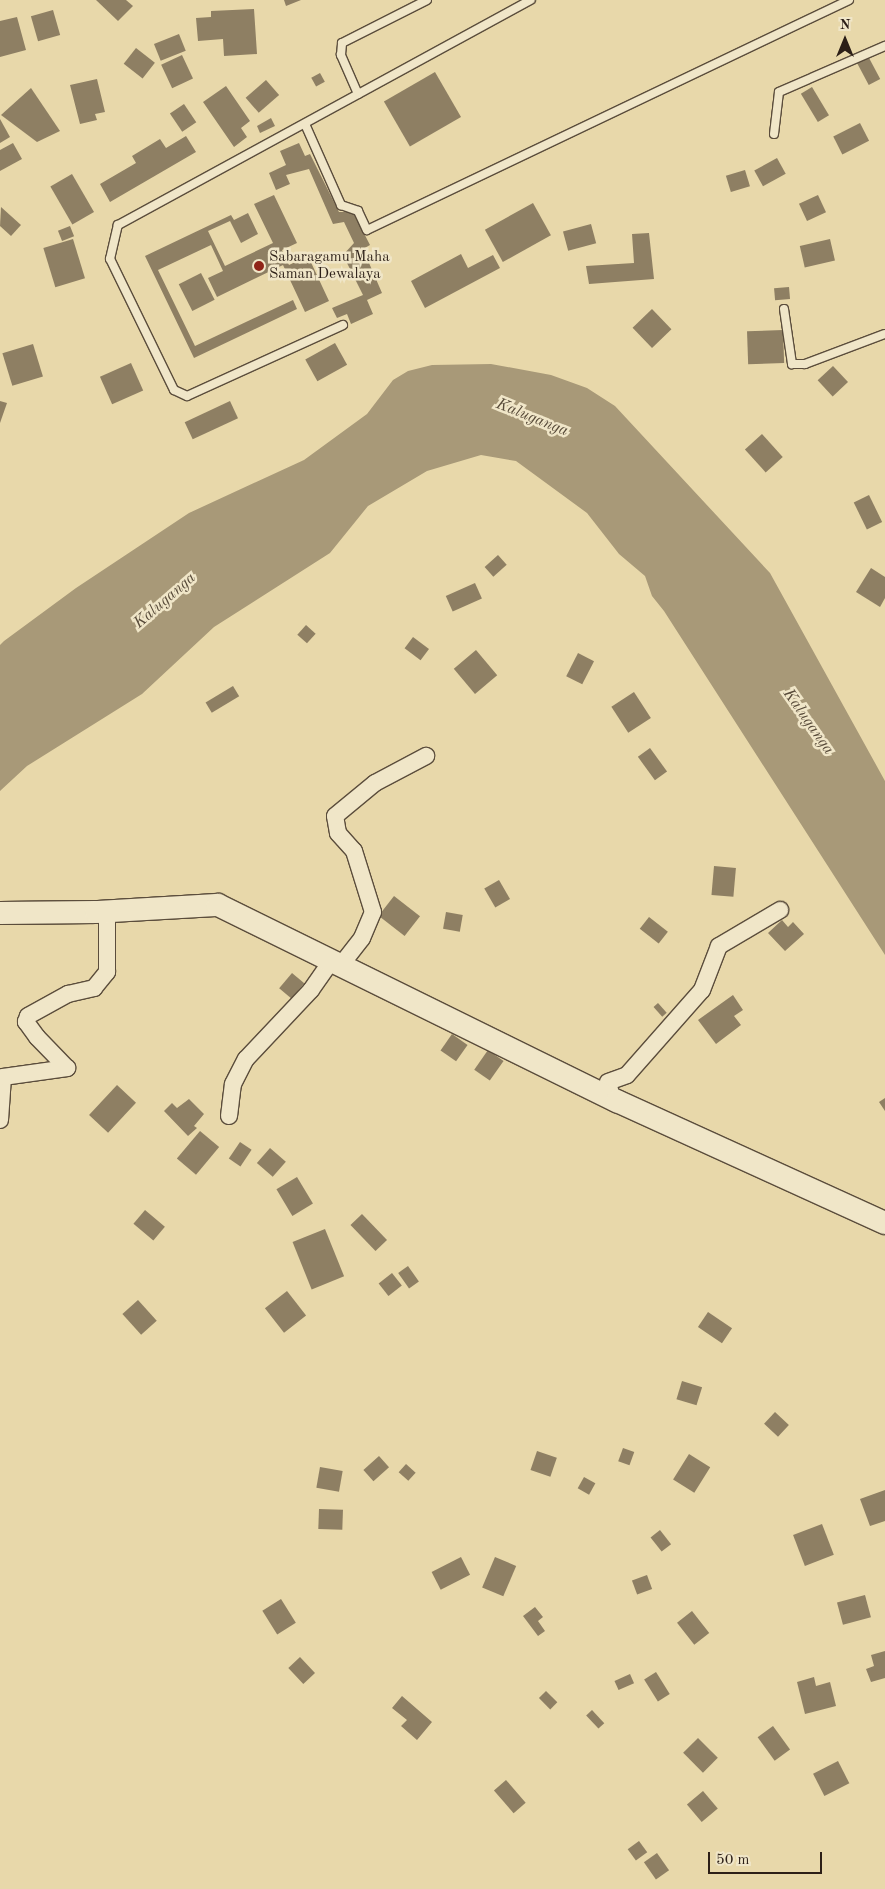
<!DOCTYPE html>
<style>
body{margin:0}
#map{position:relative;width:885px;height:1889px;overflow:hidden;background:#e8d8aa;font-family:"Old Standard TT",serif}
div>[style]{position:absolute}
.water>*{inset:0;background:#a89978}
.building>*{inset:0;background:#8e7f63;transform-origin:0 0}
.roads{filter:drop-shadow(1px 0 #5b4d3c) drop-shadow(-1px 0 #5b4d3c) drop-shadow(0 1px #5b4d3c) drop-shadow(0 -1px #5b4d3c)}
.lane>*{height:8px;margin:-4px;padding:0 4px;transform-origin:4px;border-radius:4px;background:#f0e6c8}
.street>*{height:16px;margin:-8px;padding:0 8px;transform-origin:8px;border-radius:8px;background:#f0e6c8}
.secondary>*{height:22px;margin:-11px;padding:0 11px;transform-origin:11px;border-radius:11px;background:#f0e6c8}
.dots>*{width:14px;height:14px;translate:-50% -50%;box-sizing:border-box;border:2px solid #f0e6c8;border-radius:50%}
span{translate:-50% -50%;white-space:nowrap;text-align:center;line-height:1.15;-webkit-text-stroke:5px #f0e6c8;paint-order:stroke}
.poi-label{font-size:15px;color:#2c1f17}
.left{translate:0 -50%;text-align:left}
.water-label{font-size:16px;color:#574a39;font-style:italic}
.north{position:absolute;left:820px;top:15px;width:50px;height:50px;-webkit-text-stroke:4px #f0e6c8;paint-order:stroke;rotate:0deg;font-size:14px;font-weight:700;line-height:20px;text-align:center;color:#2c1f17}
.north::after{content:'';display:block;margin:auto;width:18px;height:22px;background:#2c1f17;clip-path:polygon(50% 0,100% 100%,50% 72%,0 100%)}
.scale{position:absolute;left:708px;top:1852px;width:114px;height:22px;box-sizing:border-box;border:2px solid #2c1f17;border-top:0;padding-left:6px;font-size:15px;line-height:18px;white-space:nowrap;color:#2c1f17;-webkit-text-stroke:4px #f0e6c8;paint-order:stroke}
</style>
<div id="map">
<div class="water">
<div style="clip-path:polygon(491px 364px,551px 375px,587px 388px,615px 406px,770px 573px,885px 781px,885px 955px,664px 611px,652px 596px,645px 576px,619px 554px,587px 513px,516px 461px,481px 455px,427px 471px,368px 506px,330px 553px,214px 627px,142px 694px,27px 766px,0 791px,0 645px,4px 641px,76px 588px,189px 513px,304px 460px,367px 414px,393px 380px,408px 371px,432px 365px)"></div>
</div>
<div class="building">
<div style="clip-path:polygon(96px 0,126px 0,133px 6px,118px 21px)"></div>
<div style="clip-path:polygon(284px 0,301px 0,286px 6px)"></div>
<div style="clip-path:polygon(254px 9px,257px 54px,224px 56px,223px 39px,198px 41px,196px 18px,211px 17px,211px 11px)"></div>
<div style="left:53px;top:10px;width:26px;height:23px;rotate:74deg"></div>
<div style="clip-path:polygon(17px 17px,26px 50px,0 57px,0 21px)"></div>
<div style="left:179px;top:34px;width:18px;height:27px;rotate:68deg"></div>
<div style="left:136px;top:48px;width:24px;height:20px;rotate:38deg"></div>
<div style="left:182px;top:55px;width:26px;height:23px;rotate:65deg"></div>
<div style="left:868px;top:56px;width:26px;height:13px;rotate:62deg"></div>
<div style="left:435px;top:72px;width:52px;height:59px;rotate:60deg"></div>
<div style="left:320px;top:73px;width:10px;height:10px;rotate:61deg"></div>
<div style="clip-path:polygon(97px 79px,105px 112px,95px 114px,97px 120px,80px 124px,70px 85px)"></div>
<div style="left:266px;top:80px;width:20px;height:27px;rotate:49deg"></div>
<div style="clip-path:polygon(226px 86px,250px 121px,241px 128px,247px 137px,234px 147px,203px 102px)"></div>
<div style="left:812px;top:87px;width:33px;height:13px;rotate:59deg"></div>
<div style="clip-path:polygon(31px 88px,60px 131px,37px 142px,1px 115px)"></div>
<div style="left:184px;top:104px;width:22px;height:17px;rotate:56deg"></div>
<div style="clip-path:polygon(271px 118px,275px 126px,260px 133px,257px 126px)"></div>
<div style="clip-path:polygon(0 119px,10px 137px,0 143px)"></div>
<div style="left:860px;top:123px;width:20px;height:30px;rotate:63deg"></div>
<div style="clip-path:polygon(186px 136px,196px 152px,110px 202px,100px 184px,136px 163px,132px 156px,160px 139px,166px 148px)"></div>
<div style="clip-path:polygon(13px 143px,22px 159px,0 171px,0 150px)"></div>
<div style="clip-path:polygon(299px 143px,305px 156px,310px 154px,339px 212px,353px 212px,370px 245px,363px 249px,382px 293px,367px 300px,373px 314px,351px 324px,347px 314px,337px 318px,332px 308px,363px 295px,343px 255px,354px 243px,344px 222px,333px 224px,309px 169px,286px 175px,290px 184px,276px 190px,269px 173px,286px 165px,280px 151px)"></div>
<div style="left:777px;top:158px;width:18px;height:26px;rotate:61deg"></div>
<div style="left:745px;top:170px;width:17px;height:20px;rotate:73deg"></div>
<div style="left:72px;top:174px;width:44px;height:25px;rotate:60deg"></div>
<div style="clip-path:polygon(274px 195px,297px 243px,282px 250px,289px 265px,308px 256px,329px 301px,305px 312px,283px 265px,217px 297px,208px 278px,223px 271px,211px 245px,158px 270px,195px 346px,293px 300px,297px 309px,194px 358px,145px 256px,231px 215px,234px 220px,248px 213px,258px 234px,241px 243px,230px 221px,208px 231px,225px 266px,273px 243px,254px 204px)"></div>
<div style="left:818px;top:195px;width:19px;height:21px;rotate:65deg"></div>
<div style="left:533px;top:203px;width:37px;height:55px;rotate:61deg"></div>
<div style="clip-path:polygon(1px 207px,21px 225px,11px 236px,0 226px)"></div>
<div style="left:591px;top:224px;width:20px;height:29px;rotate:75deg"></div>
<div style="left:70px;top:226px;width:11px;height:13px;rotate:68deg"></div>
<div style="clip-path:polygon(649px 233px,654px 279px,589px 284px,586px 266px,634px 263px,632px 234px)"></div>
<div style="left:73px;top:239px;width:41px;height:31px;rotate:73deg"></div>
<div style="left:830px;top:239px;width:22px;height:31px;rotate:77deg"></div>
<div style="clip-path:polygon(461px 254px,468px 268px,493px 255px,500px 268px,425px 308px,411px 281px)"></div>
<div style="left:201px;top:273px;width:30px;height:25px;rotate:63deg"></div>
<div style="left:789px;top:287px;width:12px;height:15px;rotate:85deg"></div>
<div style="left:652px;top:309px;width:28px;height:27px;rotate:46deg"></div>
<div style="left:783px;top:330px;width:33px;height:36px;rotate:88deg"></div>
<div style="left:335px;top:343px;width:25px;height:34px;rotate:61deg"></div>
<div style="left:33px;top:344px;width:34px;height:32px;rotate:73deg"></div>
<div style="left:131px;top:363px;width:30px;height:34px;rotate:66deg"></div>
<div style="left:833px;top:366px;width:22px;height:21px;rotate:47deg"></div>
<div style="clip-path:polygon(0 401px,7px 403px,0 423px)"></div>
<div style="left:230px;top:401px;width:19px;height:50px;rotate:65deg"></div>
<div style="left:762px;top:434px;width:31px;height:23px;rotate:48deg"></div>
<div style="left:869px;top:495px;width:30px;height:17px;rotate:64deg"></div>
<div style="left:498px;top:555px;width:13px;height:18px;rotate:48deg"></div>
<div style="clip-path:polygon(871px 568px,885px 577px,885px 598px,880px 607px,856px 592px)"></div>
<div style="left:475px;top:583px;width:17px;height:32px;rotate:66deg"></div>
<div style="left:306px;top:625px;width:13px;height:13px;rotate:42deg"></div>
<div style="left:413px;top:637px;width:20px;height:14px;rotate:37deg"></div>
<div style="left:476px;top:650px;width:33px;height:29px;rotate:50deg"></div>
<div style="left:578px;top:653px;width:18px;height:26px;rotate:27deg"></div>
<div style="left:233px;top:686px;width:12px;height:32px;rotate:59deg"></div>
<div style="left:634px;top:692px;width:31px;height:27px;rotate:57deg"></div>
<div style="left:650px;top:748px;width:29px;height:15px;rotate:54deg"></div>
<div style="left:714px;top:866px;width:22px;height:29px;rotate:5deg"></div>
<div style="left:499px;top:880px;width:22px;height:17px;rotate:60deg"></div>
<div style="left:394px;top:896px;width:33px;height:25px;rotate:38deg"></div>
<div style="left:446px;top:912px;width:17px;height:17px;rotate:10deg"></div>
<div style="left:649px;top:917px;width:24px;height:15px;rotate:38deg"></div>
<div style="clip-path:polygon(782px 920px,788px 927px,793px 922px,804px 934px,785px 951px,768px 933px)"></div>
<div style="left:292px;top:973px;width:16px;height:20px;rotate:40deg"></div>
<div style="clip-path:polygon(733px 995px,743px 1010px,734px 1016px,741px 1025px,716px 1044px,698px 1020px)"></div>
<div style="left:658px;top:1003px;width:13px;height:6px;rotate:48deg"></div>
<div style="left:452px;top:1034px;width:19px;height:20px;rotate:35deg"></div>
<div style="left:488px;top:1050px;width:19px;height:24px;rotate:35deg"></div>
<div style="left:117px;top:1085px;width:26px;height:41px;rotate:43deg"></div>
<div style="clip-path:polygon(885px 1098px,885px 1111px,879px 1102px)"></div>
<div style="clip-path:polygon(189px 1099px,204px 1114px,194px 1126px,197px 1128px,188px 1136px,164px 1111px,172px 1103px,177px 1108px)"></div>
<div style="left:200px;top:1131px;width:25px;height:36px;rotate:40deg"></div>
<div style="left:240px;top:1142px;width:14px;height:20px;rotate:34deg"></div>
<div style="left:270px;top:1148px;width:21px;height:20px;rotate:41deg"></div>
<div style="left:297px;top:1177px;width:31px;height:24px;rotate:59deg"></div>
<div style="left:145px;top:1210px;width:26px;height:18px;rotate:40deg"></div>
<div style="left:362px;top:1214px;width:36px;height:16px;rotate:46deg"></div>
<div style="left:325px;top:1229px;width:51px;height:35px;rotate:68deg"></div>
<div style="left:408px;top:1266px;width:19px;height:12px;rotate:55deg"></div>
<div style="left:392px;top:1273px;width:16px;height:17px;rotate:52deg"></div>
<div style="left:287px;top:1291px;width:31px;height:28px;rotate:52deg"></div>
<div style="left:138px;top:1300px;width:28px;height:21px;rotate:48deg"></div>
<div style="left:708px;top:1312px;width:29px;height:18px;rotate:34deg"></div>
<div style="left:682px;top:1381px;width:21px;height:19px;rotate:17deg"></div>
<div style="left:775px;top:1412px;width:19px;height:16px;rotate:43deg"></div>
<div style="left:623px;top:1448px;width:12px;height:14px;rotate:20deg"></div>
<div style="left:537px;top:1451px;width:21px;height:20px;rotate:19deg"></div>
<div style="left:689px;top:1454px;width:25px;height:30px;rotate:32deg"></div>
<div style="left:379px;top:1456px;width:15px;height:21px;rotate:48deg"></div>
<div style="left:406px;top:1464px;width:13px;height:11px;rotate:42deg"></div>
<div style="left:320px;top:1467px;width:23px;height:21px;rotate:10deg"></div>
<div style="left:584px;top:1477px;width:13px;height:13px;rotate:29deg"></div>
<div style="clip-path:polygon(885px 1490px,885px 1521px,870px 1526px,860px 1499px)"></div>
<div style="left:319px;top:1509px;width:24px;height:20px;rotate:2deg"></div>
<div style="left:822px;top:1524px;width:33px;height:31px;rotate:69deg"></div>
<div style="left:660px;top:1530px;width:18px;height:12px;rotate:52deg"></div>
<div style="left:461px;top:1557px;width:20px;height:33px;rotate:63deg"></div>
<div style="left:495px;top:1557px;width:23px;height:33px;rotate:23deg"></div>
<div style="left:647px;top:1575px;width:15px;height:16px;rotate:70deg"></div>
<div style="left:865px;top:1595px;width:23px;height:29px;rotate:75deg"></div>
<div style="left:281px;top:1599px;width:28px;height:22px;rotate:58deg"></div>
<div style="clip-path:polygon(535px 1607px,543px 1617px,538px 1621px,545px 1631px,538px 1636px,523px 1616px)"></div>
<div style="left:692px;top:1611px;width:28px;height:19px;rotate:52deg"></div>
<div style="clip-path:polygon(885px 1651px,885px 1678px,871px 1682px,866px 1669px,874px 1666px,871px 1655px)"></div>
<div style="left:300px;top:1657px;width:22px;height:16px;rotate:47deg"></div>
<div style="left:656px;top:1672px;width:26px;height:14px;rotate:58deg"></div>
<div style="left:630px;top:1674px;width:10px;height:17px;rotate:66deg"></div>
<div style="clip-path:polygon(814px 1677px,816px 1686px,830px 1682px,836px 1706px,805px 1714px,797px 1682px)"></div>
<div style="left:546px;top:1691px;width:16px;height:10px;rotate:45deg"></div>
<div style="clip-path:polygon(402px 1696px,432px 1722px,417px 1740px,401px 1726px,407px 1720px,392px 1708px)"></div>
<div style="left:592px;top:1710px;width:18px;height:8px;rotate:47deg"></div>
<div style="left:773px;top:1726px;width:29px;height:19px;rotate:54deg"></div>
<div style="left:698px;top:1738px;width:28px;height:21px;rotate:45deg"></div>
<div style="left:838px;top:1761px;width:25px;height:28px;rotate:63deg"></div>
<div style="left:506px;top:1780px;width:30px;height:16px;rotate:49deg"></div>
<div style="left:703px;top:1791px;width:23px;height:21px;rotate:50deg"></div>
<div style="left:639px;top:1841px;width:14px;height:14px;rotate:54deg"></div>
<div style="left:657px;top:1853px;width:21px;height:16px;rotate:55deg"></div>
</div>
<div class="roads">
<div class="lane">
<div style="left:358px;top:94px;width:43px;rotate:-113.6deg"></div>
<div style="left:341px;top:55px;width:12px;rotate:-85deg"></div>
<div style="left:342px;top:43px;width:95px;rotate:-26.8deg"></div>
<div style="left:305px;top:124px;width:89px;rotate:66deg"></div>
<div style="left:341px;top:205px;width:18px;rotate:19deg"></div>
<div style="left:358px;top:211px;width:21px;rotate:65deg"></div>
<div style="left:367px;top:230px;width:534px;rotate:-25.51deg"></div>
<div style="left:774px;top:134px;width:42px;rotate:-83.2deg"></div>
<div style="left:779px;top:92px;width:116px;rotate:-23.5deg"></div>
<div style="left:784px;top:309px;width:56px;rotate:81.7deg"></div>
<div style="left:792px;top:364px;width:13px"></div>
<div style="left:805px;top:364px;width:85px;rotate:-20.6deg"></div>
<div style="left:343px;top:325px;width:171px;rotate:155.5deg"></div>
<div style="left:187px;top:396px;width:14px;rotate:-155deg"></div>
<div style="left:174px;top:390px;width:146px;rotate:-116deg"></div>
<div style="left:110px;top:259px;width:35px;rotate:-77deg"></div>
<div style="left:118px;top:225px;width:470px;rotate:-28.6deg"></div>
</div>
<div class="street">
<div style="left:341px;top:965px;width:34px;rotate:-52deg"></div>
<div style="left:362px;top:938px;width:28px;rotate:-67deg"></div>
<div style="left:373px;top:912px;width:64px;rotate:-107.3deg"></div>
<div style="left:354px;top:851px;width:24px;rotate:-132deg"></div>
<div style="left:338px;top:833px;width:17px;rotate:-100deg"></div>
<div style="left:335px;top:816px;width:52px;rotate:-39.5deg"></div>
<div style="left:375px;top:783px;width:58px;rotate:-27.9deg"></div>
<div style="left:612px;top:1098px;width:16px;rotate:-104deg"></div>
<div style="left:608px;top:1082px;width:20px;rotate:-20deg"></div>
<div style="left:627px;top:1075px;width:113px;rotate:-48.6deg"></div>
<div style="left:702px;top:990px;width:47px;rotate:-68.9deg"></div>
<div style="left:719px;top:946px;width:71px;rotate:-30.5deg"></div>
<div style="left:229px;top:1116px;width:32px;rotate:-83deg"></div>
<div style="left:233px;top:1084px;width:28px;rotate:-63deg"></div>
<div style="left:246px;top:1059px;width:95px;rotate:-46.7deg"></div>
<div style="left:311px;top:990px;width:37px;rotate:-55deg"></div>
<div style="left:0;top:1120px;width:43px;rotate:-86deg"></div>
<div style="left:3px;top:1077px;width:65px;rotate:-8deg"></div>
<div style="left:67px;top:1068px;width:43px;rotate:-134.1deg"></div>
<div style="left:37px;top:1037px;width:19px;rotate:-126deg"></div>
<div style="left:26px;top:1022px;width:6px;rotate:-72deg"></div>
<div style="left:28px;top:1016px;width:46px;rotate:-28.8deg"></div>
<div style="left:68px;top:994px;width:27px;rotate:-13deg"></div>
<div style="left:94px;top:988px;width:21px;rotate:-51deg"></div>
<div style="left:107px;top:972px;width:60px;rotate:-90deg"></div>
</div>
<div class="secondary">
<div style="left:0;top:913px;width:96px;rotate:-0.6deg"></div>
<div style="left:96px;top:912px;width:122px;rotate:-3.3deg"></div>
<div style="left:218px;top:905px;width:445px;rotate:26.2deg"></div>
<div style="left:617px;top:1101px;width:294px;rotate:24.5deg"></div>
</div>
</div>
<div class="dots">
<div style="left:259px;top:266px;background:#8f2418"></div>
</div>
<div class="poi-label">
<span class="left" style="left:269px;top:266px">Sabaragamu Maha<br>Saman Dewalaya</span>
</div>
<div class="water-label">
<span style="left:532px;top:418px;rotate:22deg">Kaluganga</span>
<span style="left:165px;top:601px;rotate:-41deg">Kaluganga</span>
<span style="left:808px;top:722px;rotate:55deg">Kaluganga</span>
</div>
<div class="north">N</div>
<div class="scale">50 m</div>
</div>
